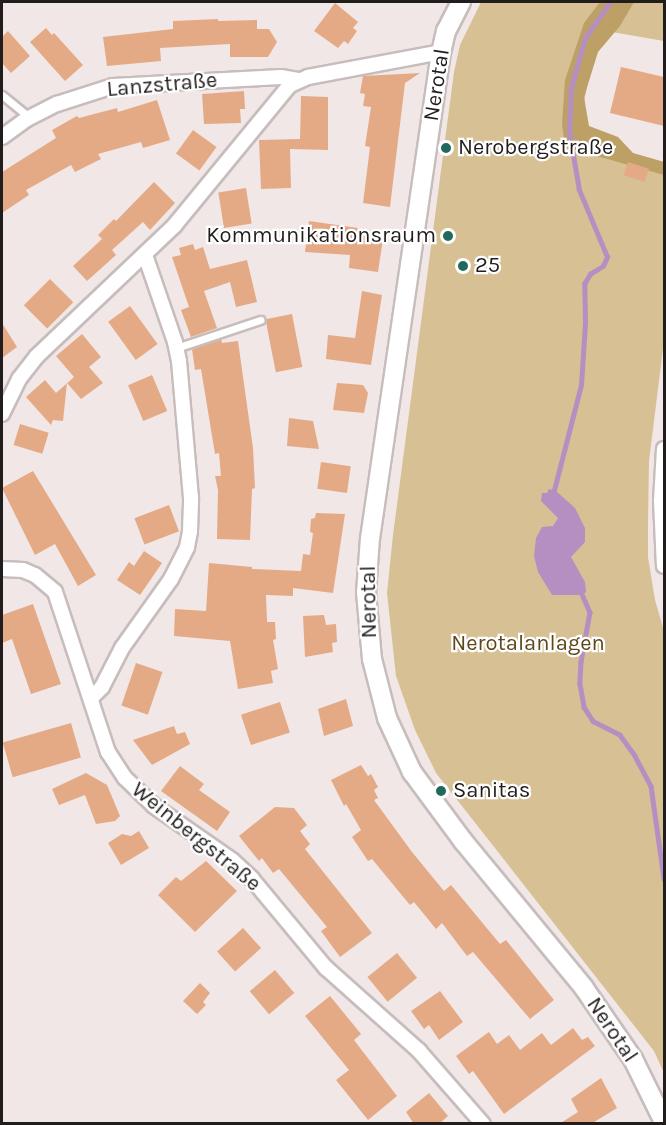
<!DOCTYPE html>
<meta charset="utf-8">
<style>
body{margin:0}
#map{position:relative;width:666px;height:1125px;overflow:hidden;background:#f1e7e6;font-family:Karla,sans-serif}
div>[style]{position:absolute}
.green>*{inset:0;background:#d7c093}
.forest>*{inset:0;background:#bca065}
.water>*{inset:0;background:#b58fc2}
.stream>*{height:4.5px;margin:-2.25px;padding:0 2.25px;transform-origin:2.25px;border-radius:2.25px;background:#b58fc2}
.building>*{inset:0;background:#e4aa86;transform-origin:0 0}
.roads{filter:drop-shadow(2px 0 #c6bdbc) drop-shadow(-2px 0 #c6bdbc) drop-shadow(0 2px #c6bdbc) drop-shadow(0 -2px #c6bdbc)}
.lane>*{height:7px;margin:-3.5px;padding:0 3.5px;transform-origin:3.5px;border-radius:3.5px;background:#fff}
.street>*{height:14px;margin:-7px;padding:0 7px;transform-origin:7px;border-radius:7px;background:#fff}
.secondary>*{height:18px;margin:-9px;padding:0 9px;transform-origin:9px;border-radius:9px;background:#fff}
.dots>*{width:16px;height:16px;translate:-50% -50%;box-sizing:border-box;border:3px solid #fff;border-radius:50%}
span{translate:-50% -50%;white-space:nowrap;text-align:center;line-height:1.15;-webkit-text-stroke:4.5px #fff;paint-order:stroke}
.street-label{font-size:22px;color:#211d1d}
.poi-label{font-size:22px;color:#211d1d}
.left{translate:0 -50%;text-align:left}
.right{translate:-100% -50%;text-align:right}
.park-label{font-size:22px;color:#5d481a}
.frame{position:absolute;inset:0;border:3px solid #211d1d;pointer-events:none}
</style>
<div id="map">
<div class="green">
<div style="clip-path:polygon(481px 2px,664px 2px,664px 41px,612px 32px,594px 53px,581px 117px,588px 141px,664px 162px,664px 341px,649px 461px,648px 523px,648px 557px,655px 600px,664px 631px,664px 1073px,654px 1051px,436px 773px,415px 730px,396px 676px,387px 593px,393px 535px,454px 72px,460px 45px)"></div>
</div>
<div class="forest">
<div style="clip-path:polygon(600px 2px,634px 2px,620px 26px,598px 52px,584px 97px,589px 126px,618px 137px,633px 153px,664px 162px,664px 175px,565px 147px,562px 124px,565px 80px,584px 23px)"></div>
</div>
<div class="water">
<div style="clip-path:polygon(549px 489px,556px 491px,575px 508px,585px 528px,585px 542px,571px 557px,585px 582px,586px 592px,582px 595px,552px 595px,538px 572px,534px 556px,536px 538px,542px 527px,553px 526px,558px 518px,541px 501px,542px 493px,547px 493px)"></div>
</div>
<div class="stream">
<div style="left:553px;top:494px;width:113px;rotate:-75.6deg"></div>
<div style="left:581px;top:385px;width:62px;rotate:-86.3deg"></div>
<div style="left:585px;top:323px;width:39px;rotate:-91deg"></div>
<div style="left:584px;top:284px;width:12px;rotate:-59deg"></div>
<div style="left:590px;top:274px;width:15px;rotate:-32deg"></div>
<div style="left:603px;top:266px;width:10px;rotate:-66deg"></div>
<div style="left:607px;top:257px;width:73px;rotate:-112.7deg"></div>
<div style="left:579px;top:190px;width:59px;rotate:-99.8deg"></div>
<div style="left:569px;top:132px;width:44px;rotate:-87.4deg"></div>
<div style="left:571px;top:88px;width:52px;rotate:-74.4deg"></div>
<div style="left:585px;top:38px;width:44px;rotate:-55.2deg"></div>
<div style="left:581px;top:592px;width:22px;rotate:66deg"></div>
<div style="left:590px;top:612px;width:51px;rotate:100.2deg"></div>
<div style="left:581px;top:662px;width:22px;rotate:93deg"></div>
<div style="left:580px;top:684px;width:23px;rotate:80deg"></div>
<div style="left:584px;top:707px;width:17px;rotate:57deg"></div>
<div style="left:593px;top:721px;width:30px;rotate:27deg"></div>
<div style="left:620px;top:735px;width:26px;rotate:54deg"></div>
<div style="left:635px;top:756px;width:34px;rotate:62deg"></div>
<div style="left:651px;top:786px;width:94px;rotate:82deg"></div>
</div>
<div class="building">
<div style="clip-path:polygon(335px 3px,358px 22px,353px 28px,357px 31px,348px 44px,344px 41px,338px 48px,314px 31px)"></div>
<div style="clip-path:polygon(218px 19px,218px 21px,257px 20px,257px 29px,269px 29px,277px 42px,268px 57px,230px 57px,230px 44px,160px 48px,161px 61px,107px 66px,103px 37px,173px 29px,173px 21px)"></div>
<div style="clip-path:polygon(46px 28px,52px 35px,54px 33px,83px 65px,65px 81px,30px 42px)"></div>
<div style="clip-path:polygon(8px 31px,30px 56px,11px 73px,2px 63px,2px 37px)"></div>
<div style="clip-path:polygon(621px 67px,664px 77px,664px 126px,610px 113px)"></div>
<div style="clip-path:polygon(420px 73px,405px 83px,390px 207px,363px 203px,370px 147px,365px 146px,371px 107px,363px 106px,365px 94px,360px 93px,363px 76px)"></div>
<div style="clip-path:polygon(244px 91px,245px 109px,240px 109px,241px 123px,204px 124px,202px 94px)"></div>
<div style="clip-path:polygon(301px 96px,328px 97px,328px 150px,290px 149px,291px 188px,261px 189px,259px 140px,300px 139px)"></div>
<div style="clip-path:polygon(157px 100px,170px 140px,143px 148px,141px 142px,98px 154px,101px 159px,75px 172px,71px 165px,26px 190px,29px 195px,2px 213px,2px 172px,56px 138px,52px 130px,77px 116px,79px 118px,117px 108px,118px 112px)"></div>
<div style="left:193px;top:130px;width:29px;height:29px;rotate:36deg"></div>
<div style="left:628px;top:162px;width:22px;height:14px;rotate:18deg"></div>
<div style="clip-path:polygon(154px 182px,175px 203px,150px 230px,143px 222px,112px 250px,116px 255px,87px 281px,73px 266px,102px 239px,98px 235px,114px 219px,116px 221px)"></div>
<div style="left:246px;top:188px;width:36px;height:28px;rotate:81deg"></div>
<div style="clip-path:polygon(309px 221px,358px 228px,358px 235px,383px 239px,378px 272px,349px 268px,350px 255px,305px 252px)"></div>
<div style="clip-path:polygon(193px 244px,195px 250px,203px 247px,210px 269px,247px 260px,257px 302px,236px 307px,230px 282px,204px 291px,217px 328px,191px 337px,181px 310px,189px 307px,172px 257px,181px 255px,179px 248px)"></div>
<div style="left:50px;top:279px;width:33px;height:37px;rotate:45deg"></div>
<div style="clip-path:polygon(362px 291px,382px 295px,371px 365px,326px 359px,328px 335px,355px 338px)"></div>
<div style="left:130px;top:306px;width:47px;height:27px;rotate:54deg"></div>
<div style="left:292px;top:314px;width:54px;height:27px;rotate:79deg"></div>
<div style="clip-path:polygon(2px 323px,17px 347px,2px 358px)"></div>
<div style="clip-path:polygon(82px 334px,101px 357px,89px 367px,103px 383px,81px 399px,67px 383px,63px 421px,53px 420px,51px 425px,26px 397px,45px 380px,56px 393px,74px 377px,56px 356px)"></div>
<div style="clip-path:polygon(221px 339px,222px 343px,238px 341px,253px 448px,255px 488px,252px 489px,250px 540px,217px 539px,218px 490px,215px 476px,221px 476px,219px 453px,215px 454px,201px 369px,195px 370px,192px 349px)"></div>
<div style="left:152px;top:375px;width:39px;height:26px;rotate:67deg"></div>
<div style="clip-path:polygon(337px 383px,363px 385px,368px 393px,364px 413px,333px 410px)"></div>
<div style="clip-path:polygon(289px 418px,313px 421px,319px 449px,287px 446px)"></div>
<div style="left:20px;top:424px;width:30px;height:22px;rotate:17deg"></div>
<div style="left:321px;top:462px;width:30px;height:27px;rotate:8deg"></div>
<div style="clip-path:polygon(33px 471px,96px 575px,78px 586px,55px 544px,35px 555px,2px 488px)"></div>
<div style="left:169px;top:505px;width:28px;height:37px;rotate:69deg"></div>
<div style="clip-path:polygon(316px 513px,345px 514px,333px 593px,293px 588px,293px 596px,266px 595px,267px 622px,275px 622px,276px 639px,273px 640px,278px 669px,271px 671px,273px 683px,238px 689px,230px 641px,174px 636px,175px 609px,206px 611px,209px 563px,252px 567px,252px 569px,301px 571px,303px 554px,310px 555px,313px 533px,310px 532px,311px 519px,315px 518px)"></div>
<div style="clip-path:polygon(144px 551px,162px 563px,140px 595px,117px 580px,129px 562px,134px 566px)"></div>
<div style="clip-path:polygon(33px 604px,61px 684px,31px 694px,12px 639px,2px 643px,2px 615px)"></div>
<div style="clip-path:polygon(324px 615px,326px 625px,336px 624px,337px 642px,332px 643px,333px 652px,305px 657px,303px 616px)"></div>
<div style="left:136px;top:663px;width:28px;height:45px;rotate:19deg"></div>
<div style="clip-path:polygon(346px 699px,353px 726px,324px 736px,318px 709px)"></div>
<div style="left:280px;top:702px;width:32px;height:41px;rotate:72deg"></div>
<div style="left:71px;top:723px;width:36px;height:71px;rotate:74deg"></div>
<div style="clip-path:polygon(174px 726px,177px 734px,185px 732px,190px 744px,152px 765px,133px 740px)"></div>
<div style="clip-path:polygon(361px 765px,368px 776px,371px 774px,378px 787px,374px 790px,378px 798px,374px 800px,412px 852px,444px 891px,451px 885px,500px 944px,506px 940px,554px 1000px,530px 1019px,473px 952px,467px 956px,442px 923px,436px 929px,414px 902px,410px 905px,372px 859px,368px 861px,352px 837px,361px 830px,346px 804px,344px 806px,331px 780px)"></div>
<div style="clip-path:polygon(180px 766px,204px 784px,199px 790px,230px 812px,217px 831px,161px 791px)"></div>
<div style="clip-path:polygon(86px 773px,107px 785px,120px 816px,115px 821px,96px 824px,85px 795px,59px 805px,52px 789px)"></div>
<div style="clip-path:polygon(275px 807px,294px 808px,307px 825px,300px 831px,310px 844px,305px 849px,372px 933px,340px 957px,321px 931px,327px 927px,279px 869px,273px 873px,262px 858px,259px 861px,239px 836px)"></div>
<div style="clip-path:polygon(139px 831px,149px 848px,121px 865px,108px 843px,122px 834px,131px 836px)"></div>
<div style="clip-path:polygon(206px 861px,237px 891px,195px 932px,158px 895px,176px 877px,181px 881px)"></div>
<div style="left:243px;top:928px;width:27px;height:35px;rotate:48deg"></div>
<div style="left:397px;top:953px;width:32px;height:38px;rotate:51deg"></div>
<div style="left:275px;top:970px;width:30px;height:33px;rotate:50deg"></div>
<div style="clip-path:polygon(200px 983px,210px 993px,203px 1002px,206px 1005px,197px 1014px,183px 1001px)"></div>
<div style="clip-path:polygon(440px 991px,463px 1022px,439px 1040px,429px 1025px,424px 1029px,411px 1011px)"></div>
<div style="clip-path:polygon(330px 996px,361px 1034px,354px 1040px,397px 1096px,368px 1120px,336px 1080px,349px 1070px,305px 1016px)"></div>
<div style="clip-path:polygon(573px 1028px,582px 1040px,588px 1037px,595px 1046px,504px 1114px,473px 1071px,469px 1074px,456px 1056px,489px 1032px,497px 1044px,509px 1035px,520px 1050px,542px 1033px,551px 1045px)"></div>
<div style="clip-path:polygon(601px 1078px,617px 1108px,591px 1124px,559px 1124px,578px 1112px,571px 1099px)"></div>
<div style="clip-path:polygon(429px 1093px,448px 1116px,439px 1124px,414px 1124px,406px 1112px)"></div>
</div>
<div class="roads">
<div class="lane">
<div style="left:2px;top:95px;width:36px;rotate:39deg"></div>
<div style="left:176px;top:348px;width:89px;rotate:-18.4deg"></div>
</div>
<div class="street">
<div style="left:2px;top:137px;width:31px;rotate:-36deg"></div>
<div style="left:27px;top:119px;width:34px;rotate:-27deg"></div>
<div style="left:57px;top:104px;width:59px;rotate:-17.8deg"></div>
<div style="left:113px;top:86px;width:168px;rotate:-3.1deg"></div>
<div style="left:281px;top:77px;width:17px;rotate:10deg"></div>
<div style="left:2px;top:414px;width:39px;rotate:-64deg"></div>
<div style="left:19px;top:379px;width:29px;rotate:-52deg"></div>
<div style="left:37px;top:356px;width:189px;rotate:-43.5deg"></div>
<div style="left:174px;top:226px;width:183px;rotate:-50.6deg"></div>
<div style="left:290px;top:85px;width:20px;rotate:-24deg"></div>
<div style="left:308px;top:77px;width:135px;rotate:-10.6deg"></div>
<div style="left:664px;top:449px;width:52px;rotate:93.3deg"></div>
<div style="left:661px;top:501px;width:65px;rotate:87.4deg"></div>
<div style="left:2px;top:569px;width:21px;rotate:3deg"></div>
<div style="left:23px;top:570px;width:13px;rotate:23deg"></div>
<div style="left:35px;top:575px;width:26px;rotate:40deg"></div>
<div style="left:55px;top:592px;width:169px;rotate:71.7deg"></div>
<div style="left:108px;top:752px;width:31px;rotate:57deg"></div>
<div style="left:125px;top:778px;width:40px;rotate:44deg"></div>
<div style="left:154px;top:806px;width:96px;rotate:34.8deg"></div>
<div style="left:233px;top:861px;width:26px;rotate:43deg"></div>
<div style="left:252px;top:879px;width:116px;rotate:50.3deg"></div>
<div style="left:326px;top:968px;width:125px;rotate:41.7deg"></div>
<div style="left:419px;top:1051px;width:97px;rotate:48.8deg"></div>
<div style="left:91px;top:698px;width:16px;rotate:-45deg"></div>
<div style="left:102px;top:687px;width:44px;rotate:-62.9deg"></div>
<div style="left:122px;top:648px;width:85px;rotate:-54.6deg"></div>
<div style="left:171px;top:579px;width:36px;rotate:-63deg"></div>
<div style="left:187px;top:547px;width:16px;rotate:-79deg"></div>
<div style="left:190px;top:531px;width:33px;rotate:-88deg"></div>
<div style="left:191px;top:498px;width:138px;rotate:-95deg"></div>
<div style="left:179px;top:361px;width:19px;rotate:-102deg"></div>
<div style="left:175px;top:342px;width:92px;rotate:-109deg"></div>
</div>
<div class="secondary">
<div style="left:461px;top:2px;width:33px;rotate:117deg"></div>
<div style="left:446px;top:31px;width:22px;rotate:103deg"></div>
<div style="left:441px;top:52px;width:491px;rotate:98.3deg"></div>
<div style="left:370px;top:538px;width:54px;rotate:94.2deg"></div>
<div style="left:366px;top:592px;width:67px;rotate:84.9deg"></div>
<div style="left:372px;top:659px;width:61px;rotate:75.7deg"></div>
<div style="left:387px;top:718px;width:60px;rotate:65.2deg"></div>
<div style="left:412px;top:772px;width:86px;rotate:53.5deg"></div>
<div style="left:463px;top:841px;width:190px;rotate:50.5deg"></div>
<div style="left:584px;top:988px;width:86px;rotate:55.4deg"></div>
<div style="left:633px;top:1059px;width:70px;rotate:63.8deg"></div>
</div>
</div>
<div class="dots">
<div style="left:446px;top:148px;background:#22695d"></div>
<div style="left:448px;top:236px;background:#22695d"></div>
<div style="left:463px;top:266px;background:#22695d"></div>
<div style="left:441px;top:791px;background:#22695d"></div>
</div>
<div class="street-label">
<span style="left:162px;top:85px;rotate:-5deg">Lanzstraße</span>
<span style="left:437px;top:85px;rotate:-81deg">Nerotal</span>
<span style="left:369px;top:602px;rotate:-91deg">Nerotal</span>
<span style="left:196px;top:837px;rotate:39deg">Weinbergstraße</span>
<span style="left:612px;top:1030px;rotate:56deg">Nerotal</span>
</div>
<div class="poi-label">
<span class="left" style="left:458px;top:148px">Nerobergstraße</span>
<span class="right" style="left:436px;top:236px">Kommunikationsraum</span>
<span class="left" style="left:475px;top:266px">25</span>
<span class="left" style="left:453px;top:791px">Sanitas</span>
</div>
<div class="park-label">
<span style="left:528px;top:644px">Nerotalanlagen</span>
</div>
<div class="frame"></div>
</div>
